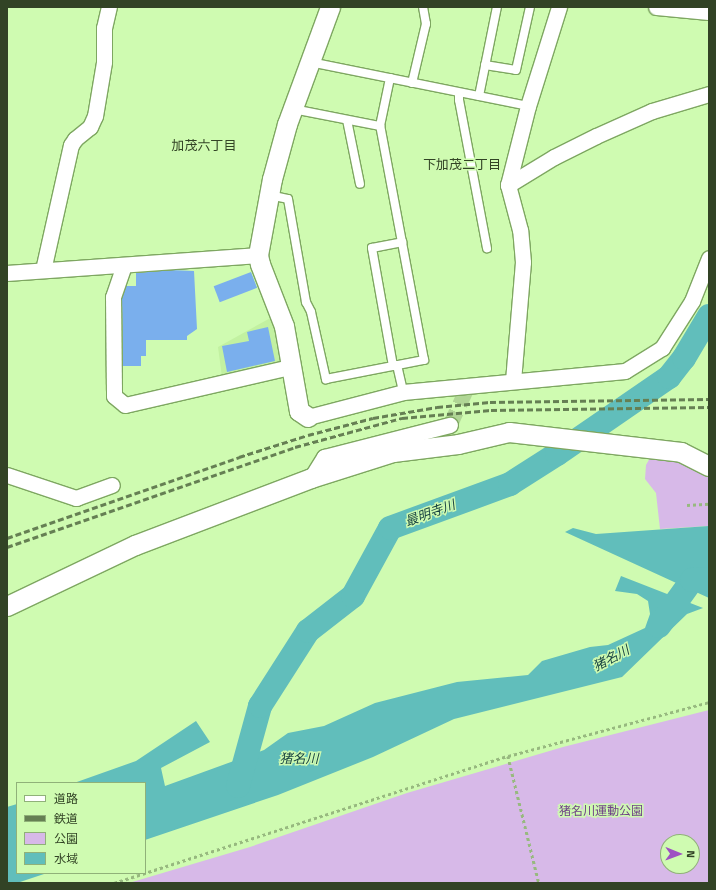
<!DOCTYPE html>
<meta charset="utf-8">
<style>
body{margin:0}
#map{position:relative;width:716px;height:890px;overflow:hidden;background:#cffbb1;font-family:"Titillium Web","Noto Sans JP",sans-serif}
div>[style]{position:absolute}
.built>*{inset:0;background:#c2f1a1}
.green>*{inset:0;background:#d7b9e8}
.water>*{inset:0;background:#61bebb}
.river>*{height:24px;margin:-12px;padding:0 12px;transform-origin:12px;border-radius:12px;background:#61bebb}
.building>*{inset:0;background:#7aafed;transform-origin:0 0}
.minor-tunnel>*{height:15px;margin-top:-7.5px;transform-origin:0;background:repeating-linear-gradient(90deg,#b0d695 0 15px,transparent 0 23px)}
.path>*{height:2.5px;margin-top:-1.25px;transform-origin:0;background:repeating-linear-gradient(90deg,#97b97f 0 3px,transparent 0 6px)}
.roads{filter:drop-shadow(1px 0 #7ea761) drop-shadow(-1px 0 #7ea761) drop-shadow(0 1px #7ea761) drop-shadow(0 -1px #7ea761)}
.service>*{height:8px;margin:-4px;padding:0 4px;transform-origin:4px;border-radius:4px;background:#fff}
.minor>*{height:15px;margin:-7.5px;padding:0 7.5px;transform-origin:7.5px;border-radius:7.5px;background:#fff}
.tertiary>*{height:19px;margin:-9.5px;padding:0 9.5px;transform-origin:9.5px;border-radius:9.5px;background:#fff}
.rail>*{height:3px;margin-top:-1.5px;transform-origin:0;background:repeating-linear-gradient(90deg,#657f53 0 6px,transparent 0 9px)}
span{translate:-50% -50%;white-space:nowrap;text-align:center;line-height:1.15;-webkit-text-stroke:3px #cffbb1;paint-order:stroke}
.park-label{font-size:12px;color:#6f4186}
.neighbourhood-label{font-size:13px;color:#324325}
.water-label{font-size:13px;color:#184342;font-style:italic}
.frame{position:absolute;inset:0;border:8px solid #324325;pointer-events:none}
.legend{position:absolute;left:16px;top:782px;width:130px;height:92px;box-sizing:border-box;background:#cffbb1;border:1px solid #90b179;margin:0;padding:5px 7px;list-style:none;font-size:12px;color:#324325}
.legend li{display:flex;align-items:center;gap:8px;height:20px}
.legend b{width:20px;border:1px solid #90b179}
.north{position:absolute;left:660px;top:834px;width:40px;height:40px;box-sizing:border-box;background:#cffbb1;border:1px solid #90b179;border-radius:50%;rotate:91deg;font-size:11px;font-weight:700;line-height:16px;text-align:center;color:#324325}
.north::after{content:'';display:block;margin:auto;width:14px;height:18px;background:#9e51c3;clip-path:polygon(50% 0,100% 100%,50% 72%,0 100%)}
</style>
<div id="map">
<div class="built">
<div style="clip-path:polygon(274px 316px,282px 365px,222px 377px,218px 347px)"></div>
</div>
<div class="green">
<div style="clip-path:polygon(650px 458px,681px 462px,709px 476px,709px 526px,660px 529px,656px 493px,645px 479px,646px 465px)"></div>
<div style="clip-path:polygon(evenodd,709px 710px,709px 883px,129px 883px,250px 847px,407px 793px,563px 747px,709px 710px,668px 842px,692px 842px,692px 866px,668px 866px,668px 842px)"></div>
</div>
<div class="water">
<div style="clip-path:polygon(709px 526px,709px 598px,565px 532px,573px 528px,596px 534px)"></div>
<div style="clip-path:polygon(621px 576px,703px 608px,687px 614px,622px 677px,454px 719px,373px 757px,278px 795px,145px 840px,145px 783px,74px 783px,136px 761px,196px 721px,210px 742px,161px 768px,165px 786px,264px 750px,288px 733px,324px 726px,375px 703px,457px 682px,528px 675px,542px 661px,590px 647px,608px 645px,645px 628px,650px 614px,648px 601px,637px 594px,615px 591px)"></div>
<div style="clip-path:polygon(17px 804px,17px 873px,47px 873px,17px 883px,7px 883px,7px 807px)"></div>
</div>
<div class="river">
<div style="left:659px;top:626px;width:57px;rotate:-54.3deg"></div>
<div style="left:692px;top:580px;width:17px;rotate:-3deg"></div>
<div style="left:238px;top:786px;width:83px;rotate:-74.6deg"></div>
<div style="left:260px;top:706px;width:89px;rotate:-57.4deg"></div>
<div style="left:308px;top:631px;width:57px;rotate:-37.9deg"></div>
<div style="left:353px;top:596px;width:77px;rotate:-61.4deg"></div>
<div style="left:390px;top:528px;width:128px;rotate:-20.1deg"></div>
<div style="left:510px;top:484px;width:56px;rotate:-32.6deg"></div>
<div style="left:557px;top:454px;width:136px;rotate:-34.5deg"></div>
<div style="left:669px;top:377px;width:24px;rotate:-52deg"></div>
<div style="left:684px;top:358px;width:49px;rotate:-59.2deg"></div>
</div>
<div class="building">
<div style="clip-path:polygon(171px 270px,194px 271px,197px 329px,187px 336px,187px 340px,146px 340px,146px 356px,141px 356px,141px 366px,123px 366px,122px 298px,126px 286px,136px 286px,136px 273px)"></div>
<div style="left:251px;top:272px;width:17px;height:40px;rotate:69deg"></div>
<div style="clip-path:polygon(268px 327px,275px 361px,227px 372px,222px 346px,249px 341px,247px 332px)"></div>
</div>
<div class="minor-tunnel">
<div style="left:450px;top:425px;width:43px;rotate:-65.2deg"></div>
</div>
<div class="path">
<div style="left:687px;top:505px;width:22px;rotate:-3deg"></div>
<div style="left:508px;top:756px;width:131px;rotate:76.3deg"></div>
<div style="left:114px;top:883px;width:414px;rotate:-17.9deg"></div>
<div style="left:508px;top:756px;width:208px;rotate:-15deg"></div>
</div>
<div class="roads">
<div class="service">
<div style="left:310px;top:62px;width:222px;rotate:11.4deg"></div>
<div style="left:485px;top:65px;width:31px;rotate:9deg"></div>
<div style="left:516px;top:70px;width:65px;rotate:-77.5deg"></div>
<div style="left:412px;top:83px;width:61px;rotate:-76.7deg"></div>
<div style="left:426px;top:24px;width:17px;rotate:-100deg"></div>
<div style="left:459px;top:93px;width:7px;rotate:90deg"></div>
<div style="left:459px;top:100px;width:151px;rotate:79.3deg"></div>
<div style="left:479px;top:96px;width:91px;rotate:-78.6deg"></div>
<div style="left:293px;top:109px;width:89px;rotate:11.1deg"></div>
<div style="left:347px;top:120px;width:65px;rotate:78.5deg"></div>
<div style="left:269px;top:195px;width:19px;rotate:12deg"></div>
<div style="left:288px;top:199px;width:105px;rotate:80.1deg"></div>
<div style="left:306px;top:302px;width:11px;rotate:63deg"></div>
<div style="left:311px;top:312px;width:69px;rotate:77.4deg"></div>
<div style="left:326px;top:379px;width:100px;rotate:-11deg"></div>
<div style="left:424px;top:360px;width:238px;rotate:-100.6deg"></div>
<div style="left:380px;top:126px;width:49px;rotate:-78.2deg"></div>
<div style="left:397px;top:365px;width:28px;rotate:77deg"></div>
<div style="left:393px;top:366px;width:120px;rotate:-100.1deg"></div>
<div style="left:372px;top:248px;width:31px;rotate:-11deg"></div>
</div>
<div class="minor">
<div style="left:656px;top:7px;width:53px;rotate:5.4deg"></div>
<div style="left:508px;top:185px;width:54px;rotate:-31.3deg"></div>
<div style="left:554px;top:157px;width:47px;rotate:-26.6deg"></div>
<div style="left:596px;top:136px;width:61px;rotate:-24.1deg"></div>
<div style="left:652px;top:111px;width:59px;rotate:-16.6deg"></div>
<div style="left:124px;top:265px;width:34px;rotate:109deg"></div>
<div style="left:113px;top:297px;width:99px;rotate:89.4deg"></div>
<div style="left:114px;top:396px;width:14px;rotate:39deg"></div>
<div style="left:125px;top:405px;width:169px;rotate:-13deg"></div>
<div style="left:43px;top:270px;width:128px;rotate:-77.4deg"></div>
<div style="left:71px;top:145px;width:7px;rotate:-56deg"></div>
<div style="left:75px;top:139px;width:19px;rotate:-39deg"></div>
<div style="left:90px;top:127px;width:12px;rotate:-66deg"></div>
<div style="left:95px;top:116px;width:55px;rotate:-80.5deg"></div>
<div style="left:104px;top:62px;width:34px;rotate:-90deg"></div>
<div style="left:104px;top:28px;width:22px;rotate:-77deg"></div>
<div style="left:7px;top:273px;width:252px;rotate:-4.1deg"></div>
<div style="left:513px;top:381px;width:119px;rotate:-85.2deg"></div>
<div style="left:523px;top:262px;width:32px;rotate:-95deg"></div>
<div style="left:520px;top:230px;width:47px;rotate:-104.9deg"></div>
<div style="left:508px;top:185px;width:81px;rotate:-75.8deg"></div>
<div style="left:528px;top:106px;width:104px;rotate:-72.6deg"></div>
<div style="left:308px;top:417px;width:98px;rotate:-14.7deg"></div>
<div style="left:403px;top:392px;width:223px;rotate:-5.4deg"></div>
<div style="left:625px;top:371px;width:44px;rotate:-31.9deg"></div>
<div style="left:662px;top:348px;width:56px;rotate:-57.4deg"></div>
<div style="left:692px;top:301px;width:46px;rotate:-68.4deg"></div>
<div style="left:7px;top:475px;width:73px;rotate:18.4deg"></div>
<div style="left:76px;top:498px;width:38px;rotate:-20deg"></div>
<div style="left:311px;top:478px;width:25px;rotate:-58deg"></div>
<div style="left:324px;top:457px;width:130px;rotate:-14.3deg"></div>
</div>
<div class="tertiary">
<div style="left:308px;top:417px;width:11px;rotate:-146deg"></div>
<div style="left:299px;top:411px;width:86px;rotate:-100deg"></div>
<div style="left:284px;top:326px;width:66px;rotate:-111.2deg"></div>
<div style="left:260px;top:264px;width:9px;rotate:-103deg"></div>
<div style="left:258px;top:255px;width:77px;rotate:-79.6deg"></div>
<div style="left:272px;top:179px;width:57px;rotate:-74.7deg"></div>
<div style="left:287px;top:124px;width:125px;rotate:-69.8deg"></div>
<div style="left:7px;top:606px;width:142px;rotate:-25.5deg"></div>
<div style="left:135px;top:545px;width:188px;rotate:-20.8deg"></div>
<div style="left:311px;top:478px;width:86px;rotate:-17.6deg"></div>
<div style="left:393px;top:452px;width:65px;rotate:-7deg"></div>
<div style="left:458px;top:444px;width:52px;rotate:-13.2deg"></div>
<div style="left:509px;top:432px;width:173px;rotate:6.6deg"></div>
<div style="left:681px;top:452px;width:31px;rotate:27deg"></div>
</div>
</div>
<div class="rail">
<div style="left:7px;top:538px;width:246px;rotate:-19.2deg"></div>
<div style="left:239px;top:457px;width:72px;rotate:-17.7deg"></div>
<div style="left:308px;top:435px;width:67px;rotate:-14.7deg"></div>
<div style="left:373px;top:418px;width:65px;rotate:-9.8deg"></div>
<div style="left:437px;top:407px;width:53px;rotate:-5.4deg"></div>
<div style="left:490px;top:402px;width:219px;rotate:-0.8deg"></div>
<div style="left:7px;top:547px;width:305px;rotate:-19.1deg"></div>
<div style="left:295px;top:447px;width:111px;rotate:-15.2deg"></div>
<div style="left:402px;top:418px;width:89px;rotate:-5.1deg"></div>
<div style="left:491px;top:410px;width:218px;rotate:-0.8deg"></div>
</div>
<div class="park-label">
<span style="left:601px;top:811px">猪名川運動公園</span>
</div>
<div class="neighbourhood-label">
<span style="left:204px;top:145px">加茂六丁目</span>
<span style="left:462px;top:164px">下加茂二丁目</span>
</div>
<div class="water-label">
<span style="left:430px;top:513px;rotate:-20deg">最明寺川</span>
<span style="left:611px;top:658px;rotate:-28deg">猪名川</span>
<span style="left:299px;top:758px">猪名川</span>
</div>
<div class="frame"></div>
<ul class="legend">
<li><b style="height:5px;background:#fff"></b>道路</li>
<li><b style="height:5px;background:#657f53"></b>鉄道</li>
<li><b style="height:11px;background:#d7b9e8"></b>公園</li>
<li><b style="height:11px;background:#61bebb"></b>水域</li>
</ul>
<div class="north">N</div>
</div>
